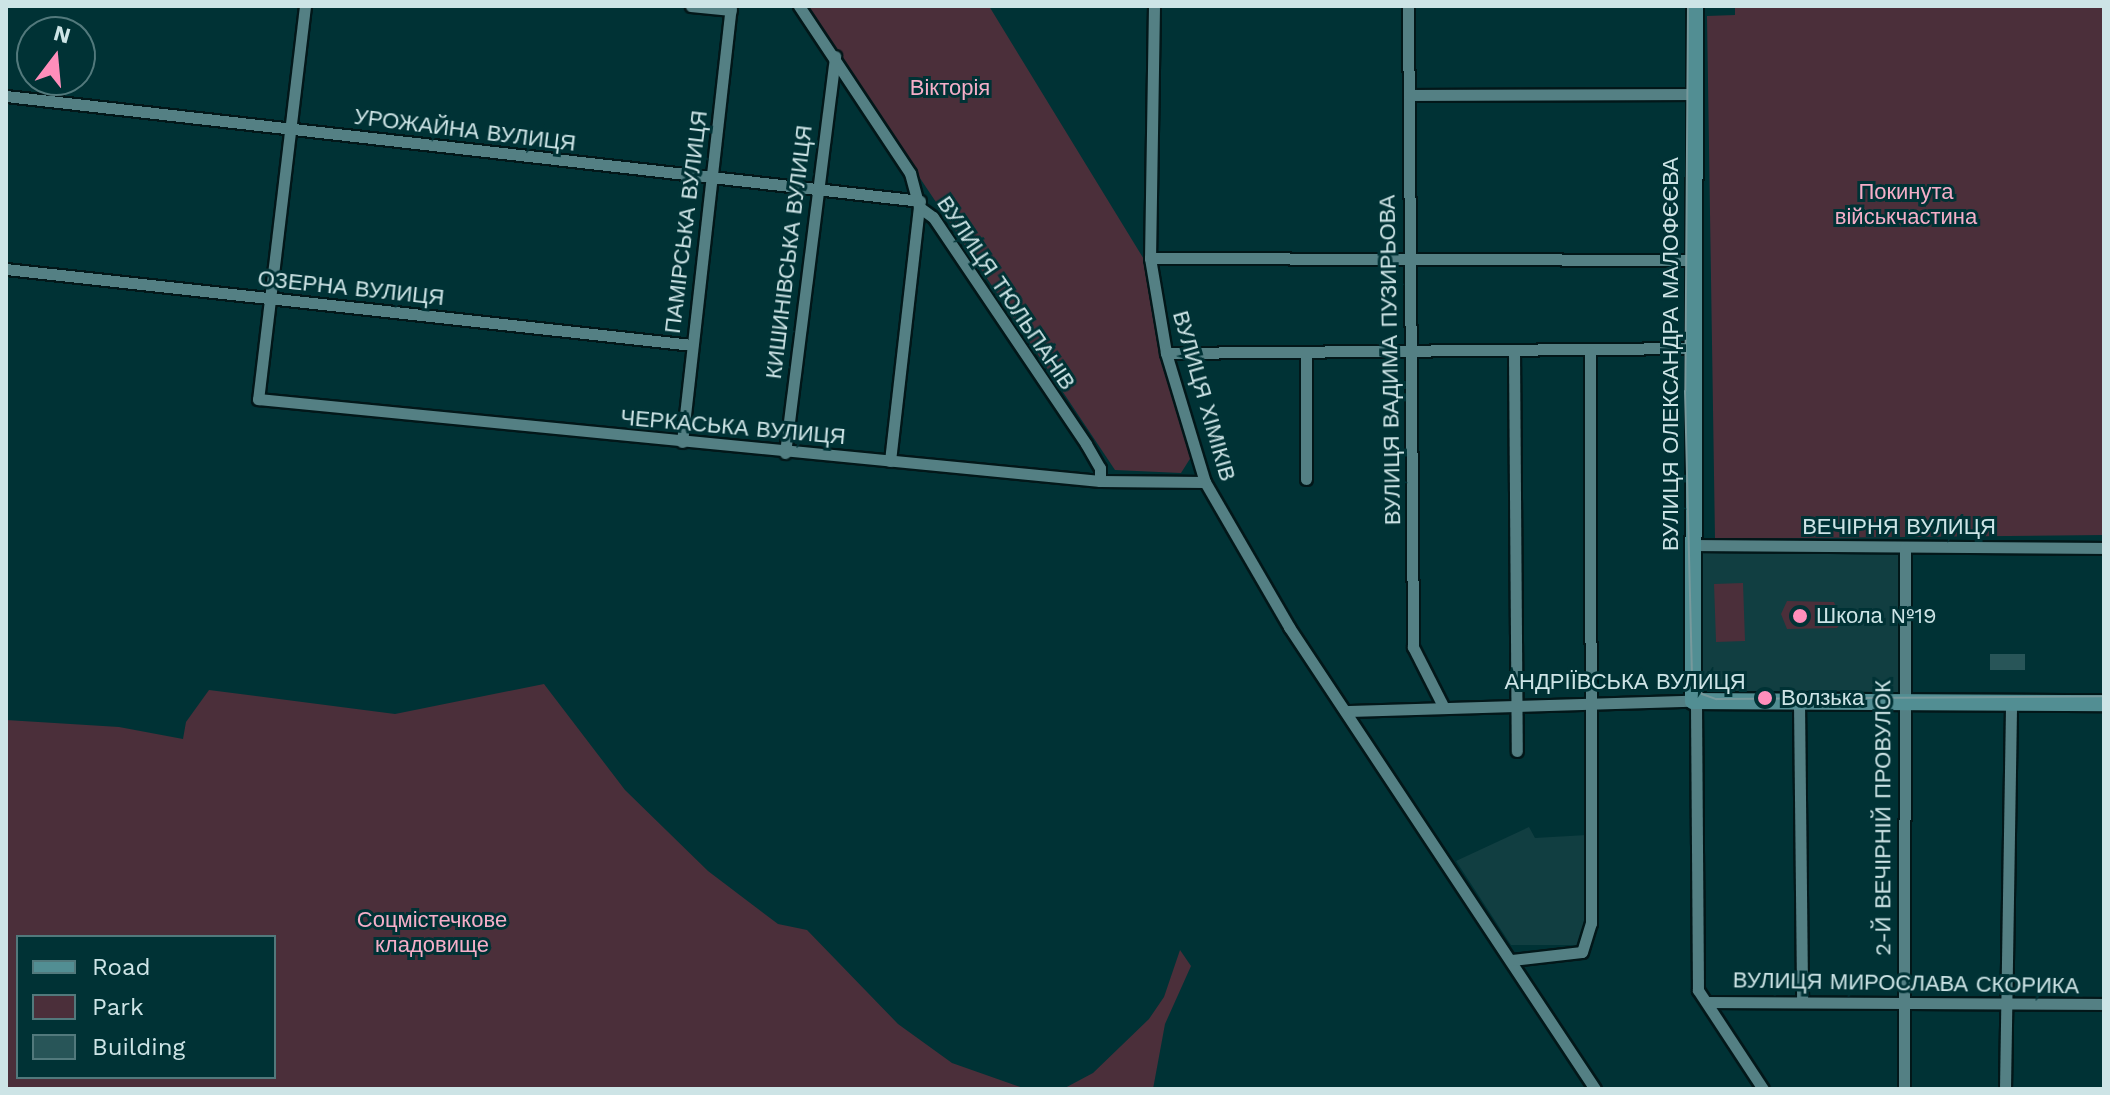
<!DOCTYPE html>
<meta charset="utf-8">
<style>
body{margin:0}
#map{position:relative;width:2110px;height:1095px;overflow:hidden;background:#003235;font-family:"Work Sans",sans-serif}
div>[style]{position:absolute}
.built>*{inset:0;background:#113e41}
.green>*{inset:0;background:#4b2f3a;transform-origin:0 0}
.building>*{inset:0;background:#285558;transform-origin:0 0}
.roads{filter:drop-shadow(2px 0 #021719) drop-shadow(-2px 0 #021719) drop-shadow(0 2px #021719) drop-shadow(0 -2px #021719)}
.street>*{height:11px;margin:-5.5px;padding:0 5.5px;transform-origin:5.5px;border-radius:5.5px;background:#548084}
.secondary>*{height:16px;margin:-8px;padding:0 8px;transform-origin:8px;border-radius:8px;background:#528e93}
.tram>*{height:2px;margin:-1px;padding:0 1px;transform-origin:1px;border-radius:1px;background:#77999c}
.dots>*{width:22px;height:22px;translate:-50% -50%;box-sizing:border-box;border:4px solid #003235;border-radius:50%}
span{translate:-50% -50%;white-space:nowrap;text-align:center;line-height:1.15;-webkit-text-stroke:6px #003235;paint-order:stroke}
.park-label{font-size:22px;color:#f5aec8}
.street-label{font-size:22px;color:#cde4e6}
.poi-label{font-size:22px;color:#cde4e6}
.left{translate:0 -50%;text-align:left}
.frame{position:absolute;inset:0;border:8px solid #cde4e6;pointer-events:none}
.legend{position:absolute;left:16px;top:935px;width:260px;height:144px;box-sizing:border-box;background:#003235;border:2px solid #52797c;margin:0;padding:10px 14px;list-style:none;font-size:24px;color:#cde4e6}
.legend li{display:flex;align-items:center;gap:16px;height:40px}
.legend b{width:40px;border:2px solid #52797c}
.north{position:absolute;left:16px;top:16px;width:80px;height:80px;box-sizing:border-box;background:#003235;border:2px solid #52797c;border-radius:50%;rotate:16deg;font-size:22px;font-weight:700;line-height:32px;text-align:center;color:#cde4e6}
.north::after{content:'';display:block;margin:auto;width:28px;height:36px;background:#ff8ebb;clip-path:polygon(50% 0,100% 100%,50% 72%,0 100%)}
</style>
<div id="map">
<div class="built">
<div style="clip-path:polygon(1901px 552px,1900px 695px,1705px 690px,1699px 678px,1699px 553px)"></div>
<div style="clip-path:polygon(1529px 827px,1535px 838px,1587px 835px,1584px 945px,1511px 945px,1456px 861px)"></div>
</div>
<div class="green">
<div style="clip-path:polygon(805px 6px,989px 6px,1145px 261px,1155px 326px,1193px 454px,1181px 473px,1115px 470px)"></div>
<div style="clip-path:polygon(1735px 6px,2104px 6px,2104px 535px,1715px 539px,1707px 16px,1735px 15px)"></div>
<div style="left:1743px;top:583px;width:58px;height:29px;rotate:88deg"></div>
<div style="clip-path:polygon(1787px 601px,1834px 602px,1842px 622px,1837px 628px,1787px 629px,1781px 614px)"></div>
<div style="clip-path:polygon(evenodd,544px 684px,625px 790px,708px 871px,778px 924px,807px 930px,898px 1024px,952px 1063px,1026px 1089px,6px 1089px,6px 720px,119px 727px,183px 739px,186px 722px,209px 690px,395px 714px,544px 684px,18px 937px,274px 937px,274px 1077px,18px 1077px,18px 937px)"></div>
<div style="clip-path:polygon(1180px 950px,1191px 966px,1165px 1024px,1153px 1089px,1063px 1089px,1093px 1073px,1149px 1019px,1164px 997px)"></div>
</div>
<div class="building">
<div style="left:1990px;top:654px;width:35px;height:16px"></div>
</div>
<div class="roads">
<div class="street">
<div style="left:305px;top:6px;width:396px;rotate:96.8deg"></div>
<div style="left:258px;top:399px;width:846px;rotate:5.56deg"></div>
<div style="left:1100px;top:481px;width:105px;rotate:0.5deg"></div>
<div style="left:691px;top:6px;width:40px;rotate:5.7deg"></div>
<div style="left:799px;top:6px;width:201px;rotate:56.4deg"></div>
<div style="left:910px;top:173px;width:35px;rotate:75deg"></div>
<div style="left:919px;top:207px;width:17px;rotate:36deg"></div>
<div style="left:933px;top:217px;width:274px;rotate:56deg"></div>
<div style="left:1086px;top:444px;width:28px;rotate:60deg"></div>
<div style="left:1100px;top:468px;width:13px;rotate:90deg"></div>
<div style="left:1154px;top:6px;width:252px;rotate:90.9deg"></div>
<div style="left:1150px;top:258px;width:96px;rotate:80.4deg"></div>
<div style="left:1166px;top:353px;width:135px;rotate:73.2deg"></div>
<div style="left:1205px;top:482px;width:168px;rotate:59.9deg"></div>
<div style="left:1289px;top:627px;width:554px;rotate:56.48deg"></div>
<div style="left:1408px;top:6px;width:641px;rotate:89.55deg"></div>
<div style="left:1413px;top:647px;width:66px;rotate:63deg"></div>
<div style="left:1409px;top:95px;width:285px;rotate:-0.2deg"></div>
<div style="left:6px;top:96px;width:920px;rotate:6.55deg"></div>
<div style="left:1150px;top:258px;width:541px;rotate:0.21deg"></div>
<div style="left:6px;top:269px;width:690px;rotate:6.32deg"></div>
<div style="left:1514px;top:352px;width:399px;rotate:89.6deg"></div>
<div style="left:1166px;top:353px;width:527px;rotate:-0.54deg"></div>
<div style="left:1306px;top:355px;width:124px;rotate:90deg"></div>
<div style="left:682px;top:442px;width:439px;rotate:-83.6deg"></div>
<div style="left:785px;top:453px;width:400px;rotate:-82.8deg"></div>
<div style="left:890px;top:461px;width:256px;rotate:-83.5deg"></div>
<div style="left:1694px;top:545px;width:410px;rotate:0.4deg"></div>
<div style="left:1799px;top:702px;width:295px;rotate:89.4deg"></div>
<div style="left:1696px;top:705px;width:285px;rotate:89.6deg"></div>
<div style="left:1698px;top:990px;width:118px;rotate:56.7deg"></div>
<div style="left:1346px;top:711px;width:347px;rotate:-1.7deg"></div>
<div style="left:1512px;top:960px;width:70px;rotate:-6.5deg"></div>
<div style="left:1582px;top:952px;width:30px;rotate:-73deg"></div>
<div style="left:1591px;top:923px;width:572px;rotate:-90.1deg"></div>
<div style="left:1709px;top:1002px;width:395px;rotate:0.3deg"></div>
<div style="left:1904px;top:1089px;width:542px;rotate:-89.89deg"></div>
<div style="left:2005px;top:1089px;width:388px;rotate:-89.1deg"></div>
</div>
<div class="secondary">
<div style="left:1695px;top:6px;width:695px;rotate:90.16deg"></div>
<div style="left:1693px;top:701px;width:411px;rotate:0.3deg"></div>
</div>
</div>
<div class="tram">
<div style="left:1688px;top:6px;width:385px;rotate:90.4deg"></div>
<div style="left:1685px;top:391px;width:288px;rotate:88.6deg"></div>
<div style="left:1692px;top:679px;width:18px;rotate:56deg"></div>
<div style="left:1702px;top:694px;width:15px;rotate:20deg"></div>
<div style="left:1716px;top:699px;width:388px;rotate:-0.4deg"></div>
</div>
<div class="dots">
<div style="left:1800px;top:616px;background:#ff8ebb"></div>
<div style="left:1765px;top:698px;background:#ff8ebb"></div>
</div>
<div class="park-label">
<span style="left:950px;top:88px">Вікторія</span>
<span style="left:1906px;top:204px">Покинута<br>військчастина</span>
<span style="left:432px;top:932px">Соцмістечкове<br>кладовище</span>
</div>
<div class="street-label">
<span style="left:465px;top:130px;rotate:7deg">УРОЖАЙНА ВУЛИЦЯ</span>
<span style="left:686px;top:222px;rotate:-83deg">ПАМІРСЬКА ВУЛИЦЯ</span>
<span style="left:789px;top:252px;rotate:-83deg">КИШИНІВСЬКА ВУЛИЦЯ</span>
<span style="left:351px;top:288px;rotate:6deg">ОЗЕРНА ВУЛИЦЯ</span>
<span style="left:1006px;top:293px;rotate:56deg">ВУЛИЦЯ ТЮЛЬПАНІВ</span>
<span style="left:1671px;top:354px;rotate:-90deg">ВУЛИЦЯ ОЛЕКСАНДРА МАЛОФЄЄВА</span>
<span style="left:1390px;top:360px;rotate:-91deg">ВУЛИЦЯ ВАДИМА ПУЗИРЬОВА</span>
<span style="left:1204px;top:396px;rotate:74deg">ВУЛИЦЯ ХІМІКІВ</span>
<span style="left:733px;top:427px;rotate:5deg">ЧЕРКАСЬКА ВУЛИЦЯ</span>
<span style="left:1899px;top:527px">ВЕЧІРНЯ ВУЛИЦЯ</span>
<span style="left:1625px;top:682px">АНДРІЇВСЬКА ВУЛИЦЯ</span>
<span style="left:1883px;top:818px;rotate:-90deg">2-Й ВЕЧІРНІЙ ПРОВУЛОК</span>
<span style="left:1906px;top:983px;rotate:1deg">ВУЛИЦЯ МИРОСЛАВА СКОРИКА</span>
</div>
<div class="poi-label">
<span class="left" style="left:1816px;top:616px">Школа №19</span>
<span class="left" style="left:1781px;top:698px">Волзька</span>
</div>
<div class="frame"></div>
<ul class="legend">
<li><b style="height:10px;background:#528e93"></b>Road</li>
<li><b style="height:22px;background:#4b2f3a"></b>Park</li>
<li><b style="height:22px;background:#285558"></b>Building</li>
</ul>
<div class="north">N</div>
</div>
